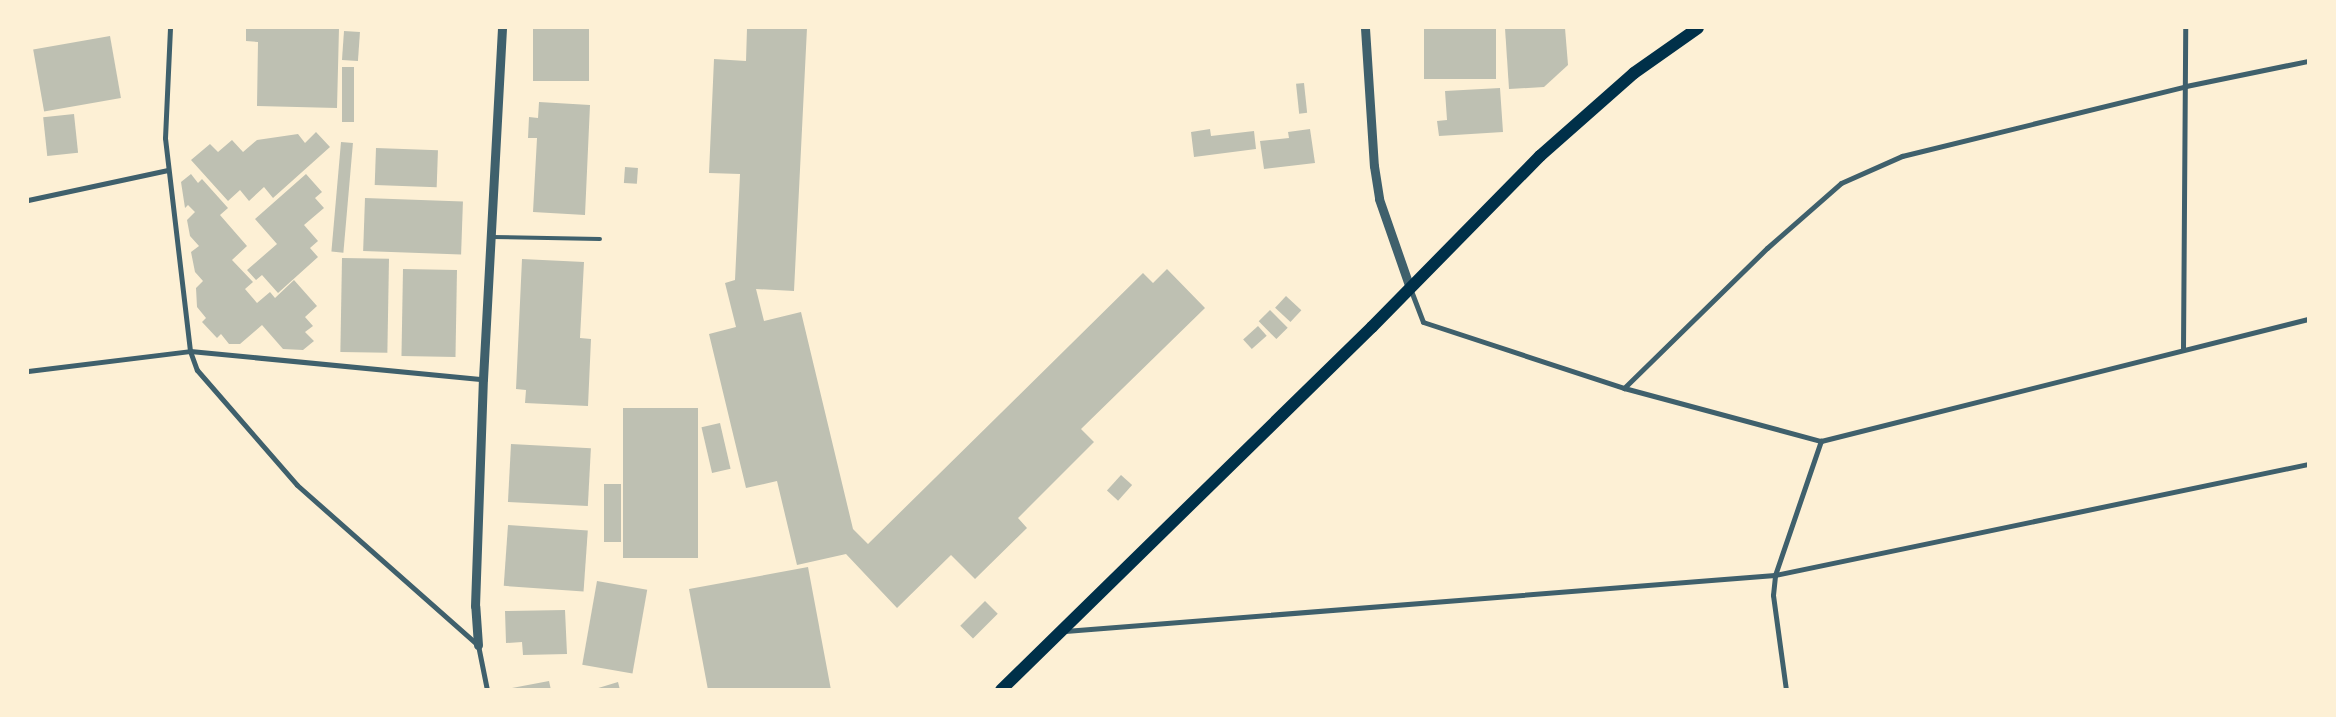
<!DOCTYPE html>
<style>
body{margin:0}
#map{position:relative;width:2336px;height:717px;overflow:hidden;background:#fdf0d5;font-family:Manrope,sans-serif}
div>[style]{position:absolute}
.building>*{inset:0;background:#bec0b2;transform-origin:0 0}
.service>*{height:4px;margin:-2px;padding:0 2px;transform-origin:2px;border-radius:2px;background:#3f606c}
.minor>*{height:5px;margin:-2.5px;padding:0 2.5px;transform-origin:2.5px;border-radius:2.5px;background:#3f606c}
.tertiary>*{height:9px;margin:-4.5px;padding:0 4.5px;transform-origin:4.5px;border-radius:4.5px;background:#3f606c}
.primary>*{height:12px;margin:-6px;padding:0 6px;transform-origin:6px;border-radius:6px;background:#003049}
span{translate:-50% -50%;white-space:nowrap;text-align:center;line-height:1.15;-webkit-text-stroke:4px #fdf0d5;paint-order:stroke}
.frame{position:absolute;inset:0;border:29px solid #fdf0d5;pointer-events:none}
</style>
<div id="map">
<div class="building">
<div style="clip-path:polygon(246px 28px,339px 28px,337px 108px,257px 106px,258px 42px,246px 41px)"></div>
<div style="left:533px;top:28px;width:56px;height:53px"></div>
<div style="clip-path:polygon(747px 28px,807px 28px,794px 291px,756px 289px,764px 321px,801px 312px,853px 529px,868px 544px,1143px 273px,1153px 283px,1167px 269px,1205px 308px,1081px 429px,1094px 442px,1018px 518px,1027px 528px,975px 579px,951px 555px,897px 608px,846px 554px,797px 565px,777px 481px,746px 488px,709px 334px,736px 327px,725px 283px,735px 280px,740px 174px,709px 173px,714px 59px,746px 61px)"></div>
<div style="left:1424px;top:28px;width:72px;height:51px"></div>
<div style="clip-path:polygon(1505px 28px,1565px 28px,1568px 65px,1544px 87px,1509px 89px)"></div>
<div style="left:344px;top:31px;width:16px;height:29px;rotate:4deg"></div>
<div style="left:110px;top:36px;width:63px;height:78px;rotate:80deg"></div>
<div style="left:342px;top:67px;width:12px;height:55px"></div>
<div style="left:1304px;top:83px;width:30px;height:8px;rotate:84deg"></div>
<div style="clip-path:polygon(1500px 88px,1503px 132px,1439px 136px,1437px 121px,1447px 120px,1445px 91px)"></div>
<div style="clip-path:polygon(539px 102px,590px 105px,585px 215px,533px 212px,537px 138px,528px 138px,529px 117px,538px 118px)"></div>
<div style="left:74px;top:114px;width:39px;height:31px;rotate:84deg"></div>
<div style="clip-path:polygon(1210px 129px,1211px 136px,1254px 131px,1256px 149px,1194px 157px,1191px 132px)"></div>
<div style="clip-path:polygon(1310px 129px,1315px 163px,1264px 169px,1260px 141px,1289px 138px,1288px 132px)"></div>
<div style="clip-path:polygon(316px 132px,330px 147px,273px 198px,264px 187px,249px 201px,240px 190px,228px 201px,191px 160px,210px 144px,218px 152px,232px 140px,243px 152px,257px 140px,298px 134px,305px 143px)"></div>
<div style="left:341px;top:142px;width:12px;height:110px;rotate:5deg"></div>
<div style="left:376px;top:148px;width:62px;height:37px;rotate:2deg"></div>
<div style="left:625px;top:167px;width:13px;height:16px;rotate:4deg"></div>
<div style="clip-path:polygon(191px 174px,198px 183px,202px 179px,228px 208px,220px 215px,247px 246px,232px 260px,253px 282px,245px 289px,257px 303px,270px 292px,275px 298px,294px 280px,317px 306px,305px 317px,313px 326px,305px 332px,314px 341px,303px 350px,283px 349px,262px 325px,240px 344px,229px 344px,221px 334px,217px 338px,202px 322px,206px 318px,197px 307px,196px 288px,203px 281px,195px 272px,191px 252px,199px 246px,190px 236px,187px 220px,195px 212px,188px 205px,185px 208px,181px 182px)"></div>
<div style="clip-path:polygon(306px 174px,322px 192px,315px 198px,324px 208px,304px 225px,318px 241px,310px 248px,318px 257px,278px 293px,262px 275px,256px 280px,247px 270px,277px 244px,255px 219px)"></div>
<div style="left:365px;top:198px;width:98px;height:53px;rotate:2deg"></div>
<div style="left:342px;top:258px;width:47px;height:94px;rotate:1deg"></div>
<div style="clip-path:polygon(522px 259px,584px 262px,580px 338px,591px 339px,588px 406px,525px 403px,526px 390px,516px 389px)"></div>
<div style="left:403px;top:269px;width:54px;height:87px;rotate:1deg"></div>
<div style="left:1286px;top:296px;width:21px;height:16px;rotate:43deg"></div>
<div style="left:1270px;top:310px;width:25px;height:16px;rotate:45deg"></div>
<div style="left:1258px;top:326px;width:13px;height:20px;rotate:48deg"></div>
<div style="left:623px;top:408px;width:75px;height:150px"></div>
<div style="left:720px;top:423px;width:47px;height:19px;rotate:77deg"></div>
<div style="left:511px;top:444px;width:80px;height:58px;rotate:3deg"></div>
<div style="left:1121px;top:475px;width:15px;height:21px;rotate:42deg"></div>
<div style="left:604px;top:484px;width:17px;height:58px"></div>
<div style="left:508px;top:525px;width:80px;height:61px;rotate:4deg"></div>
<div style="clip-path:polygon(808px 567px,831px 690px,708px 690px,689px 589px)"></div>
<div style="left:597px;top:581px;width:51px;height:85px;rotate:10deg"></div>
<div style="left:985px;top:601px;width:18px;height:35px;rotate:45deg"></div>
<div style="clip-path:polygon(565px 610px,567px 654px,523px 655px,522px 642px,506px 643px,505px 611px)"></div>
<div style="clip-path:polygon(549px 681px,551px 690px,506px 690px,506px 689px)"></div>
<div style="clip-path:polygon(618px 682px,620px 690px,595px 690px,595px 689px)"></div>
</div>
<div class="service">
<div style="left:492px;top:237px;width:108px;rotate:1.1deg"></div>
</div>
<div class="minor">
<div style="left:170px;top:28px;width:110px;rotate:92.6deg"></div>
<div style="left:165px;top:138px;width:214px;rotate:83.3deg"></div>
<div style="left:190px;top:351px;width:20px;rotate:70deg"></div>
<div style="left:197px;top:370px;width:152px;rotate:49deg"></div>
<div style="left:297px;top:485px;width:242px;rotate:41.5deg"></div>
<div style="left:478px;top:645px;width:46px;rotate:78.7deg"></div>
<div style="left:28px;top:200px;width:143px;rotate:-12.1deg"></div>
<div style="left:1410px;top:288px;width:36px;rotate:69deg"></div>
<div style="left:1423px;top:322px;width:212px;rotate:18.2deg"></div>
<div style="left:1624px;top:388px;width:204px;rotate:15.1deg"></div>
<div style="left:1821px;top:441px;width:502px;rotate:-14.06deg"></div>
<div style="left:2183px;top:349px;width:321px;rotate:-89.6deg"></div>
<div style="left:28px;top:371px;width:163px;rotate:-7deg"></div>
<div style="left:190px;top:351px;width:294px;rotate:5.5deg"></div>
<div style="left:1624px;top:388px;width:200px;rotate:-44.4deg"></div>
<div style="left:1767px;top:248px;width:98px;rotate:-41.3deg"></div>
<div style="left:1841px;top:183px;width:67px;rotate:-23.9deg"></div>
<div style="left:1902px;top:156px;width:292px;rotate:-13.8deg"></div>
<div style="left:2186px;top:86px;width:125px;rotate:-11.6deg"></div>
<div style="left:1065px;top:631px;width:712px;rotate:-4.51deg"></div>
<div style="left:1775px;top:575px;width:544px;rotate:-11.76deg"></div>
<div style="left:1786px;top:690px;width:96px;rotate:-97.8deg"></div>
<div style="left:1773px;top:595px;width:20px;rotate:-84deg"></div>
<div style="left:1775px;top:575px;width:142px;rotate:-71.1deg"></div>
</div>
<div class="tertiary">
<div style="left:1365px;top:28px;width:138px;rotate:86.3deg"></div>
<div style="left:1374px;top:166px;width:33px;rotate:81deg"></div>
<div style="left:1379px;top:199px;width:94px;rotate:70.8deg"></div>
<div style="left:478px;top:645px;width:39px;rotate:-94deg"></div>
<div style="left:475px;top:606px;width:227px;rotate:-88deg"></div>
<div style="left:483px;top:379px;width:352px;rotate:-86.9deg"></div>
</div>
<div class="primary">
<div style="left:1001px;top:690px;width:519px;rotate:-44.38deg"></div>
<div style="left:1372px;top:327px;width:240px;rotate:-45.5deg"></div>
<div style="left:1540px;top:156px;width:125px;rotate:-41.4deg"></div>
<div style="left:1634px;top:73px;width:78px;rotate:-35.1deg"></div>
</div>
<div class="frame"></div>
</div>
